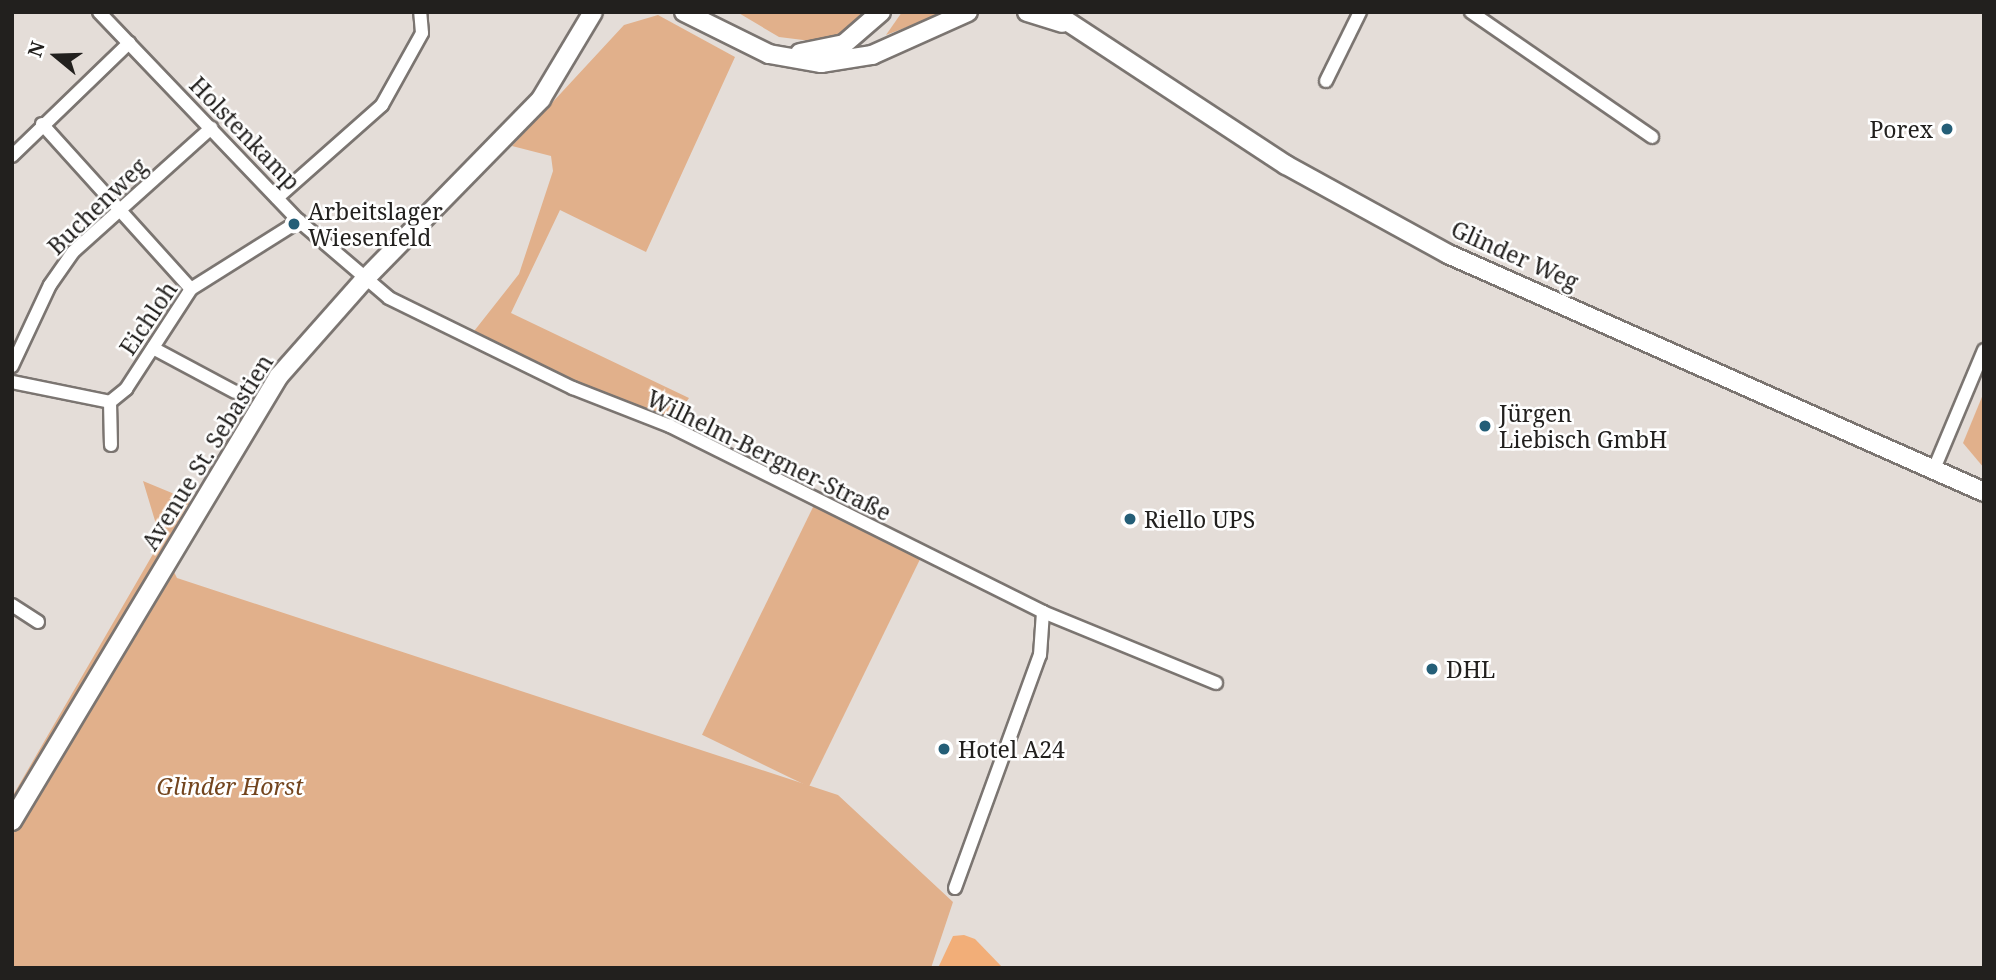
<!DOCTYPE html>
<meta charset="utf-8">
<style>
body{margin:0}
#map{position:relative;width:1996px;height:980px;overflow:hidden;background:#e4ddd8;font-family:"Noto Serif",serif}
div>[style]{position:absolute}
.green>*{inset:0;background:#e1b08b;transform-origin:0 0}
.water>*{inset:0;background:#f2ae78}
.roads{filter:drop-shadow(2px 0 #7b7571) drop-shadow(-2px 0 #7b7571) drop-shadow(0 2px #7b7571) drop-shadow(0 -2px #7b7571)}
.street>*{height:12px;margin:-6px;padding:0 6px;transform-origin:6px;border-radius:6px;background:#fff}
.secondary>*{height:18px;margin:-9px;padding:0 9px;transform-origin:9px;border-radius:9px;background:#fff}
.dots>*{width:19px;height:19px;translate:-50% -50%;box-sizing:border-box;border:4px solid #fff;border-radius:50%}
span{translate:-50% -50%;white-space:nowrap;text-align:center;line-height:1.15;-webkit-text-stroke:5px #fff;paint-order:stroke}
.poi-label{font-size:23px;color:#22201e}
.right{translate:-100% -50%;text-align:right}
.left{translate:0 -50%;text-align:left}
.street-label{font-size:23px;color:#22201e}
.park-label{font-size:23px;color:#73451e;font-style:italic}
.frame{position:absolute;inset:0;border:14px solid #22201e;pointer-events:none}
.north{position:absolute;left:21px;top:21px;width:70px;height:70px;-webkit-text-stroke:5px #fff;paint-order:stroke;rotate:289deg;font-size:19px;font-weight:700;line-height:28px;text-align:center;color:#22201e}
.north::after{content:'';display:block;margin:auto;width:24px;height:32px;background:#22201e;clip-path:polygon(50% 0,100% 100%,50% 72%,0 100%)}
</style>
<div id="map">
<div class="green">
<div style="clip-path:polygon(737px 12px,870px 12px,853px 34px,819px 42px,779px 37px)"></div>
<div style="clip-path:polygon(902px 12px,947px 12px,886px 35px)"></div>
<div style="clip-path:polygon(658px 15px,735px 57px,646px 252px,560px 210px,511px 313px,689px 398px,670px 426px,471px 335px,519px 274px,553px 171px,551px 156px,512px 146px,624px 25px)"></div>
<div style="clip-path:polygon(1984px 392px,1984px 468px,1963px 443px)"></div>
<div style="clip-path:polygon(143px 481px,201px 505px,169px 562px,177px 578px,838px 795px,953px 902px,931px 968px,12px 968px,12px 797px,153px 554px,156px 524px)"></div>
<div style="left:816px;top:501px;width:119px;height:260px;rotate:26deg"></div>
</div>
<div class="water">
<div style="clip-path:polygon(964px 935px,975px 939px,1003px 968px,938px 968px,953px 936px)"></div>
</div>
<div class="roads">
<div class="street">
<div style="left:99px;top:12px;width:289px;rotate:46.3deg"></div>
<div style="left:299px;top:221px;width:118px;rotate:40.5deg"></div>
<div style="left:389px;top:298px;width:205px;rotate:26.1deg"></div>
<div style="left:573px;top:388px;width:104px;rotate:21.4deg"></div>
<div style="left:670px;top:426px;width:417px;rotate:26.5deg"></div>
<div style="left:1043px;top:612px;width:187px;rotate:22.3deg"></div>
<div style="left:1471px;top:12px;width:220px;rotate:34.6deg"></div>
<div style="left:1326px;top:81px;width:77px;rotate:-63.8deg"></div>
<div style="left:42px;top:124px;width:222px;rotate:47.9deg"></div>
<div style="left:12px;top:156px;width:163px;rotate:-44deg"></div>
<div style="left:277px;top:198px;width:140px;rotate:-41.5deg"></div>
<div style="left:382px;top:105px;width:82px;rotate:-60.9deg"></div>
<div style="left:422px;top:33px;width:21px;rotate:-95deg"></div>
<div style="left:153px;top:348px;width:93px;rotate:28.2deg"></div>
<div style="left:12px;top:366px;width:89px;rotate:-64.9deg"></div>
<div style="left:50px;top:285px;width:40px;rotate:-55.1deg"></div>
<div style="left:73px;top:252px;width:186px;rotate:-41.9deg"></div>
<div style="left:12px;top:382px;width:100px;rotate:11.5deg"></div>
<div style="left:110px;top:402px;width:43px;rotate:88.7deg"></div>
<div style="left:110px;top:402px;width:21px;rotate:-39deg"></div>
<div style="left:126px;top:389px;width:119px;rotate:-57deg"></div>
<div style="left:191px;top:289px;width:128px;rotate:-32.2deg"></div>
<div style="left:1934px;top:469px;width:129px;rotate:-67.2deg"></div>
<div style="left:12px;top:605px;width:31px;rotate:33deg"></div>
<div style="left:955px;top:888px;width:248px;rotate:-70deg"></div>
<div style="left:1040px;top:655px;width:43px;rotate:-86deg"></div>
</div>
<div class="secondary">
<div style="left:684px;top:12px;width:95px;rotate:26.3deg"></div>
<div style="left:769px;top:54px;width:53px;rotate:9.8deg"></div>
<div style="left:821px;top:63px;width:52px;rotate:-8.9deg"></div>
<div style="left:872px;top:55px;width:105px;rotate:-24.1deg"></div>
<div style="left:1027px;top:12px;width:37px;rotate:17deg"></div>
<div style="left:1053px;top:12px;width:279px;rotate:33.3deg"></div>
<div style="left:1286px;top:165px;width:185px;rotate:28.8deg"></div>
<div style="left:1448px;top:254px;width:586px;rotate:23.94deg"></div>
<div style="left:800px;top:53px;width:45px;rotate:-11.6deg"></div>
<div style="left:844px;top:44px;width:49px;rotate:-40.9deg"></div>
<div style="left:12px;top:821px;width:519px;rotate:-59.04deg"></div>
<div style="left:279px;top:376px;width:127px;rotate:-48.5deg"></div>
<div style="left:363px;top:281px;width:255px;rotate:-45.6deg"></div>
<div style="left:541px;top:99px;width:101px;rotate:-59.1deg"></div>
</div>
</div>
<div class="dots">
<div style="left:1947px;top:129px;background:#245e77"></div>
<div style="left:294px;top:224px;background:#245e77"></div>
<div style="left:1485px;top:426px;background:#245e77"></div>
<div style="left:1130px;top:519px;background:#245e77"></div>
<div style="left:1432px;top:669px;background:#245e77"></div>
<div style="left:944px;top:749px;background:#245e77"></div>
</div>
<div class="poi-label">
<span class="right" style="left:1933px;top:129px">Porex</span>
<span class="left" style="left:308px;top:224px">Arbeitslager<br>Wiesenfeld</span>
<span class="left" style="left:1499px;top:426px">Jürgen<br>Liebisch GmbH</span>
<span class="left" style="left:1144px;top:519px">Riello UPS</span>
<span class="left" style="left:1446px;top:669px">DHL</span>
<span class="left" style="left:958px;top:749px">Hotel A24</span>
</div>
<div class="street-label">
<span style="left:245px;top:133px;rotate:46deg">Holstenkamp</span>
<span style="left:97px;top:206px;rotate:-44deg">Buchenweg</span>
<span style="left:1515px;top:255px;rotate:24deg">Glinder Weg</span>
<span style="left:148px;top:318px;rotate:-56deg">Eichloh</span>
<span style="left:207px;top:452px;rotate:-58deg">Avenue St. Sebastien</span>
<span style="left:769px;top:455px;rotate:26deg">Wilhelm-Bergner-Straße</span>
</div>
<div class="park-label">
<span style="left:230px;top:786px">Glinder Horst</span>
</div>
<div class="frame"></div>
<div class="north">N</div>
</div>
